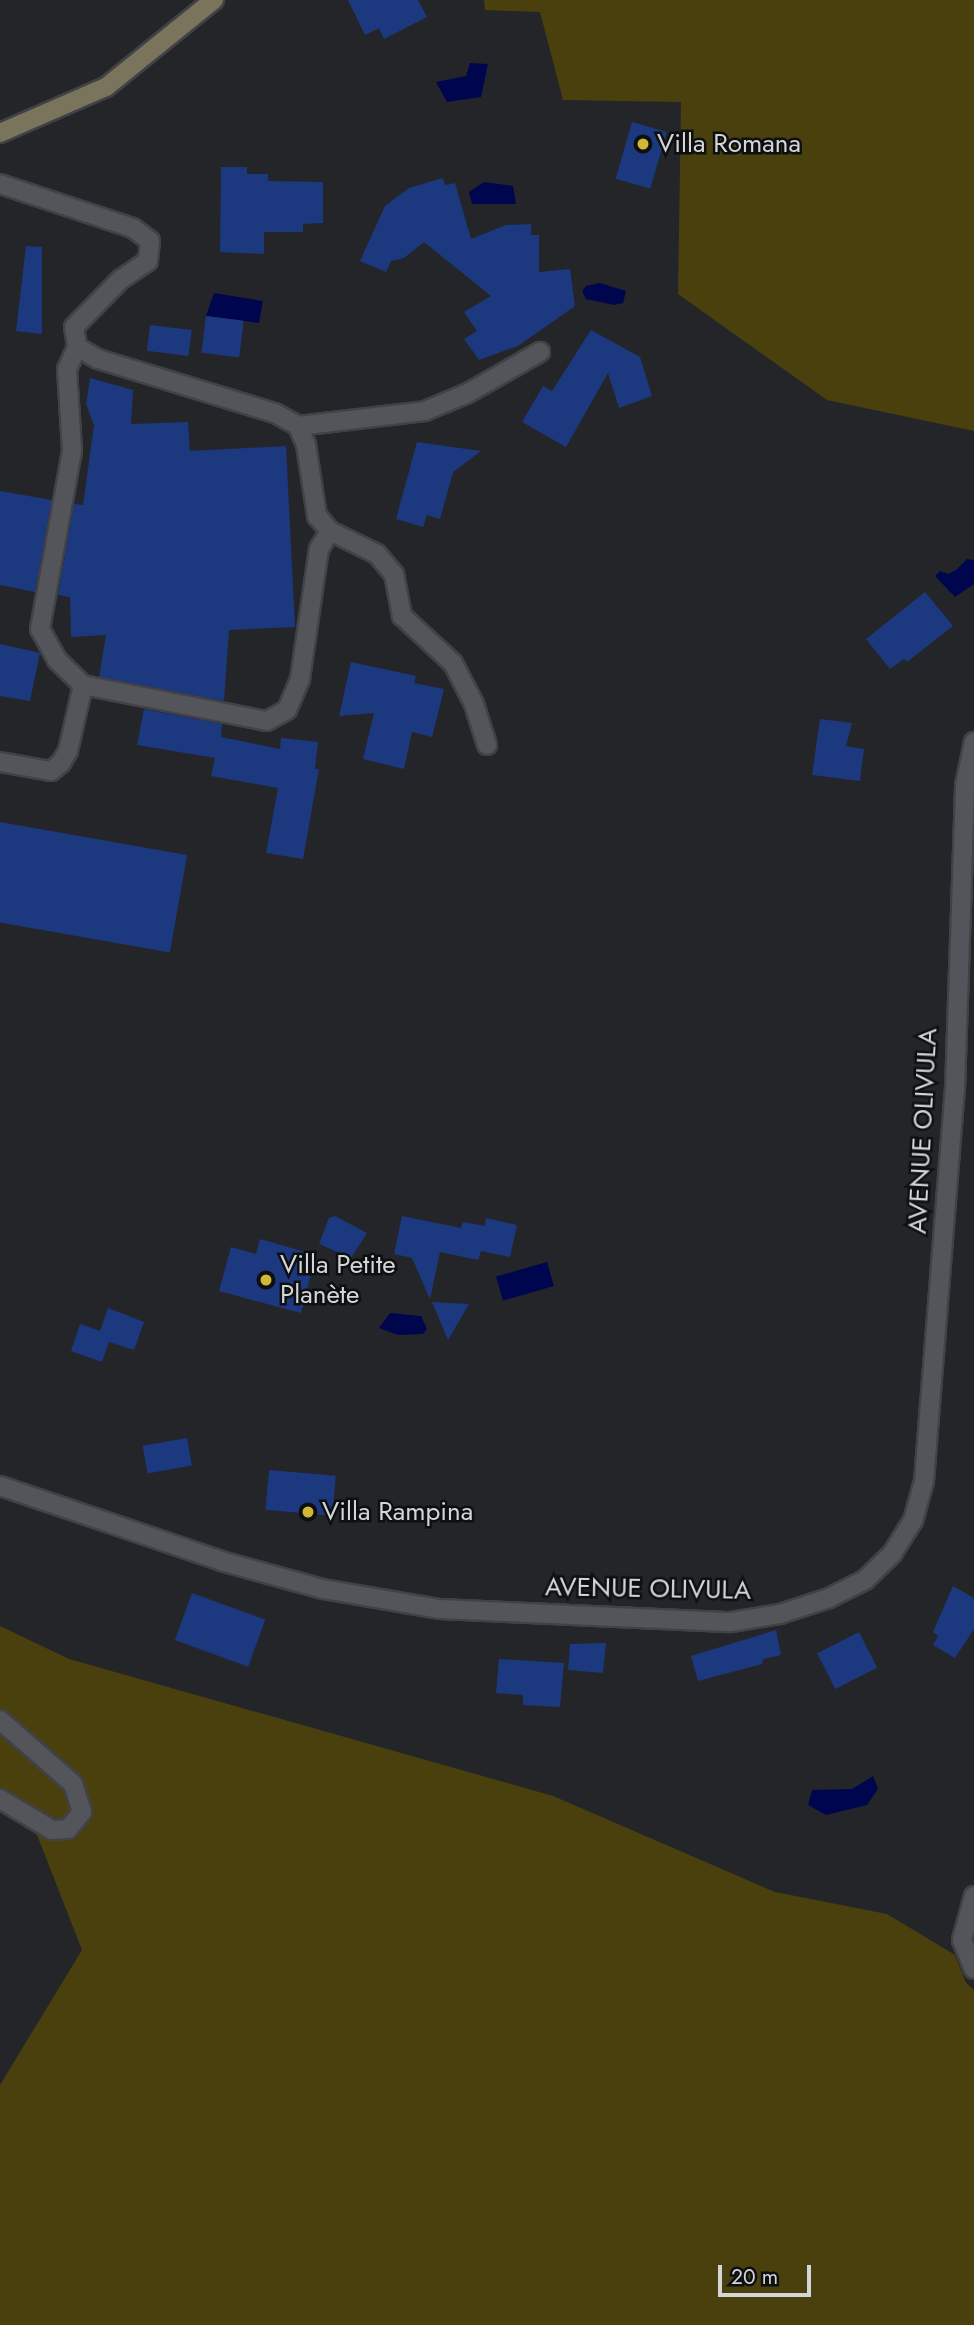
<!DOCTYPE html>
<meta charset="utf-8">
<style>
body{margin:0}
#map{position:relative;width:974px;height:2325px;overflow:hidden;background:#242529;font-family:Jost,sans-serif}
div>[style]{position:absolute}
.green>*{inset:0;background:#4a400d}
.water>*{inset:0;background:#00064d;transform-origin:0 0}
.building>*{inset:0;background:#1c387f;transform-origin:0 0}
.roads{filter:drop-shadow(2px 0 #404245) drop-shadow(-2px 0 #404245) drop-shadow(0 2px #404245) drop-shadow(0 -2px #404245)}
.service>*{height:18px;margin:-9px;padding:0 9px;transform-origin:9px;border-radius:9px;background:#53555a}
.tertiary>*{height:18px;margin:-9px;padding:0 9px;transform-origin:9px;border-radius:9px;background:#53555a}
.secondary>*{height:18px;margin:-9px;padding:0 9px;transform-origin:9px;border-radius:9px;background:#79745b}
.dots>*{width:19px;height:19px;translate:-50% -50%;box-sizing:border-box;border:4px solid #0e0f10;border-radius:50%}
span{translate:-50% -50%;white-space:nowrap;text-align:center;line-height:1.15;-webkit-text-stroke:5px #0e0f10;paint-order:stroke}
.poi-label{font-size:26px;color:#d3d5d7}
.left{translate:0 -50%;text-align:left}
.street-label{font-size:26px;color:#d3d5d7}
.scale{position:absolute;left:718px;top:2265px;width:93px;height:32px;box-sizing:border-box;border:4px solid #d3d5d7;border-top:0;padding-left:9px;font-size:21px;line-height:24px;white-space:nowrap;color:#d3d5d7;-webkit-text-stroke:5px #0e0f10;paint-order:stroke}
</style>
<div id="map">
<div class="green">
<div style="clip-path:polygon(484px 0,974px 0,974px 431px,827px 400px,678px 294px,681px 102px,563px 100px,540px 12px,485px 10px)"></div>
<div style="clip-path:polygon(0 1626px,69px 1659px,553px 1796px,775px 1892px,887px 1914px,955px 1955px,966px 1983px,974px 1990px,974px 2325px,0 2325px,0 2085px,82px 1950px,32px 1822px,0 1799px)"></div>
</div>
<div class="water">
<div style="clip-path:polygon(470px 63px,488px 64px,481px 97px,447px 102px,436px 82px,466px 76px)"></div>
<div style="clip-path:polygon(484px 182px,513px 186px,516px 204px,472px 204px,469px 192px)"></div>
<div style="clip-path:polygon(600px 283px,626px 291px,623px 303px,614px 305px,586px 299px,582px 291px,586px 286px)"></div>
<div style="clip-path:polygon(214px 293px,263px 301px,259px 323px,206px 316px)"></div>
<div style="clip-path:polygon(967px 559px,974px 560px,974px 584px,955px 597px,935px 576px,940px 571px,948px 574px,956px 570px)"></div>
<div style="left:547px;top:1262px;width:25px;height:53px;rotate:74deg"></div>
<div style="clip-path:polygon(390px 1313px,421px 1316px,427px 1329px,423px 1334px,398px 1335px,379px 1328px)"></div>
<div style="clip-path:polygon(873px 1776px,878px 1789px,867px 1805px,826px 1815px,808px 1805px,812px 1790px,852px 1789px)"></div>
</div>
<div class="building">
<div style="clip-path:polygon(348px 0,418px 0,427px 17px,384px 39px,379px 28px,365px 35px)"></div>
<div style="left:632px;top:122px;width:36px;height:59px;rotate:16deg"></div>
<div style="clip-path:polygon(221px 167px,247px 167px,247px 174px,268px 174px,268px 181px,323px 182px,323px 223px,303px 224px,303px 232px,264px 232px,264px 254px,220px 252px)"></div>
<div style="clip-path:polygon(443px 178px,445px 185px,455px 183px,471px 239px,506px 225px,531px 224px,531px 235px,539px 235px,539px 272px,570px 269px,575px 306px,518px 346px,479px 360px,464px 339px,477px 331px,464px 312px,491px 296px,424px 242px,404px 258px,391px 261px,386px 272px,360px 261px,385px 206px,409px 188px)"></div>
<div style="clip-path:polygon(26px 246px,42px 247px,42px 334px,16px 331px)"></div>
<div style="left:206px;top:316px;width:38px;height:37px;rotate:7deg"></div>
<div style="left:150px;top:325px;width:42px;height:26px;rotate:7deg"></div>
<div style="clip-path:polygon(591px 330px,640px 357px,652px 396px,619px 408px,608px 373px,566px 447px,522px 422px,543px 386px,552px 391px)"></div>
<div style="clip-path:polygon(90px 378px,133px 390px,131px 424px,188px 422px,190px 451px,286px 446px,295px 627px,229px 630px,224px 701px,99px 677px,106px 635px,71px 637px,70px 597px,58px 595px,74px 504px,83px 505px,94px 425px,86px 404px)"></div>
<div style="clip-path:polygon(417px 442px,481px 451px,453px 472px,440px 519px,427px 515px,423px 527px,396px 519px)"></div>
<div style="clip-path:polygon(0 491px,52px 500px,35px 592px,0 585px)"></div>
<div style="clip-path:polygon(925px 592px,953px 626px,907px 662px,904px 659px,890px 669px,866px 639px)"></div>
<div style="clip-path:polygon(0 644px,40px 653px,30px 701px,0 696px)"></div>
<div style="clip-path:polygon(351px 662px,416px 676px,414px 683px,444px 689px,432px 737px,412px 732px,404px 769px,363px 759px,374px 713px,339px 716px)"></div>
<div style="clip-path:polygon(144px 709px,222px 724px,221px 737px,280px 749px,281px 738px,318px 742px,315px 769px,319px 769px,303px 859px,266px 853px,278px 788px,211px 776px,215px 758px,137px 745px)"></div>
<div style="clip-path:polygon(820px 719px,852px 723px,846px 746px,864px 749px,860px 781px,812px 775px)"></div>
<div style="left:0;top:822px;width:190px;height:99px;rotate:10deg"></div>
<div style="clip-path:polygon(335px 1216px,367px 1233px,351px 1258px,319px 1244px,329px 1218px)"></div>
<div style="clip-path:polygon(402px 1216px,461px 1228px,463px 1222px,485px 1226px,486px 1218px,517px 1225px,510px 1257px,481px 1251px,478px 1260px,440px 1252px,430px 1299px,412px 1258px,394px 1254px)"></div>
<div style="clip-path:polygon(260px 1239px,316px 1255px,301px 1313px,219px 1291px,231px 1247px,256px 1254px)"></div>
<div style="clip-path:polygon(432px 1302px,469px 1304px,448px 1340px)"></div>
<div style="clip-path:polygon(108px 1308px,144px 1322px,134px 1350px,109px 1342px,102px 1362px,71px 1351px,80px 1324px,100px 1331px)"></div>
<div style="left:187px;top:1438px;width:28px;height:45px;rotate:80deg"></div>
<div style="left:269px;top:1470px;width:67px;height:40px;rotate:5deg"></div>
<div style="clip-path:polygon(953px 1586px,974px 1598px,974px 1629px,955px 1658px,933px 1645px,938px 1636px,933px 1632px)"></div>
<div style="left:192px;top:1593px;width:78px;height:50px;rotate:20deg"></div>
<div style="clip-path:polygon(776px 1630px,781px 1655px,763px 1659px,762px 1664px,698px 1681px,691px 1656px)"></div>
<div style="left:859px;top:1632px;width:40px;height:47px;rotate:63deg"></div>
<div style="clip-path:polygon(606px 1643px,603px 1673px,568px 1670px,570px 1644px)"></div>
<div style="clip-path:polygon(499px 1659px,564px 1663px,560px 1707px,523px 1705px,523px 1695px,496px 1693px)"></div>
</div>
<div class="roads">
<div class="service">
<div style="left:0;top:184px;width:140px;rotate:18.3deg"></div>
<div style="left:133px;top:228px;width:21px;rotate:37deg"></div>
<div style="left:150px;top:241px;width:20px;rotate:96deg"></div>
<div style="left:148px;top:261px;width:32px;rotate:146deg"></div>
<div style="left:121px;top:279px;width:67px;rotate:134.4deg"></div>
<div style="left:74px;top:327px;width:20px;rotate:81deg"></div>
<div style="left:77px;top:347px;width:24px;rotate:30deg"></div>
<div style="left:98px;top:359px;width:185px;rotate:17deg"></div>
<div style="left:275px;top:413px;width:26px;rotate:29deg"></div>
<div style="left:298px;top:426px;width:21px;rotate:67deg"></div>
<div style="left:306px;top:445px;width:72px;rotate:81.2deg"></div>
<div style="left:317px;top:516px;width:20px;rotate:49deg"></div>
<div style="left:330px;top:531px;width:52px;rotate:26.1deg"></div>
<div style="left:377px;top:554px;width:26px;rotate:50deg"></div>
<div style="left:394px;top:574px;width:43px;rotate:79.2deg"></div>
<div style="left:402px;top:616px;width:69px;rotate:42.7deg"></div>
<div style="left:453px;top:663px;width:46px;rotate:62.9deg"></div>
<div style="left:474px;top:704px;width:43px;rotate:72.4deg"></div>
<div style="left:77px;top:347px;width:24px;rotate:114deg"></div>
<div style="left:67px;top:369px;width:82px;rotate:86.5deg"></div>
<div style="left:72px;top:451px;width:181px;rotate:100.2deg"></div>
<div style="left:40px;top:629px;width:35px;rotate:61deg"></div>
<div style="left:57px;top:660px;width:36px;rotate:44deg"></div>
<div style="left:83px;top:685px;width:187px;rotate:11.1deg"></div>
<div style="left:267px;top:721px;width:23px;rotate:-29deg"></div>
<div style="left:287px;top:710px;width:34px;rotate:-67deg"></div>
<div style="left:300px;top:679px;width:131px;rotate:-81.7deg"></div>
<div style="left:319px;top:549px;width:21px;rotate:-59deg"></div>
<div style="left:298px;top:426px;width:128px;rotate:-6.7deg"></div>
<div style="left:425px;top:411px;width:47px;rotate:-22.7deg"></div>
<div style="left:468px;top:393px;width:83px;rotate:-29.7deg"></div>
<div style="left:0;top:762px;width:52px;rotate:10deg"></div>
<div style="left:51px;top:771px;width:13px;rotate:-39deg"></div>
<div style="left:61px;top:763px;width:14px;rotate:-60deg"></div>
<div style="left:68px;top:751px;width:68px;rotate:-77.2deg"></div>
</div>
<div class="tertiary">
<div style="left:0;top:1486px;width:233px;rotate:18.7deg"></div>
<div style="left:221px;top:1561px;width:106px;rotate:15.4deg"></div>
<div style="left:323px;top:1589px;width:119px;rotate:9.7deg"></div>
<div style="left:440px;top:1609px;width:291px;rotate:2.6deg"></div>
<div style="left:731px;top:1622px;width:50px;rotate:-9.3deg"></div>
<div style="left:780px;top:1614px;width:52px;rotate:-18.1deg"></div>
<div style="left:829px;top:1598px;width:40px;rotate:-26.6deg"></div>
<div style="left:865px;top:1580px;width:37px;rotate:-44deg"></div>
<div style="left:892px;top:1554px;width:39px;rotate:-58deg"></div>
<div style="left:913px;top:1521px;width:41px;rotate:-74.6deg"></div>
<div style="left:924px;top:1481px;width:392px;rotate:-85.5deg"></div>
<div style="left:955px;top:1090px;width:305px;rotate:-88.1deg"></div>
<div style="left:965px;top:785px;width:44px;rotate:-78.2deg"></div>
<div style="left:0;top:1720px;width:97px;rotate:41.2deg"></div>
<div style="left:73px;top:1784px;width:29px;rotate:72deg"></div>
<div style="left:82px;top:1812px;width:22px;rotate:129deg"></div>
<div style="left:68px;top:1829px;width:16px;rotate:176deg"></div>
<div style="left:52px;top:1830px;width:61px;rotate:-149.2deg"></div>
<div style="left:974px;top:1896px;width:46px;rotate:105.3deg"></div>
<div style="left:962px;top:1940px;width:31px;rotate:68deg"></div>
</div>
<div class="secondary">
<div style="left:0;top:133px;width:116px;rotate:-23.5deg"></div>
<div style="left:106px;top:87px;width:139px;rotate:-38.9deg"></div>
</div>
</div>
<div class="dots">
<div style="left:643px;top:144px;background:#d1b736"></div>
<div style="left:266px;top:1280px;background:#d1b736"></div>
<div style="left:308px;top:1512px;background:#d1b736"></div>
</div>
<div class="poi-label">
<span class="left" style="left:657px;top:144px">Villa Romana</span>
<span class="left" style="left:280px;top:1280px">Villa Petite<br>Planète</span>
<span class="left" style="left:322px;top:1512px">Villa Rampina</span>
</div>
<div class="street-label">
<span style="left:923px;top:1131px;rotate:-87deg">AVENUE OLIVULA</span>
<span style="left:648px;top:1589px;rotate:1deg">AVENUE OLIVULA</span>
</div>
<div class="scale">20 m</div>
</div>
